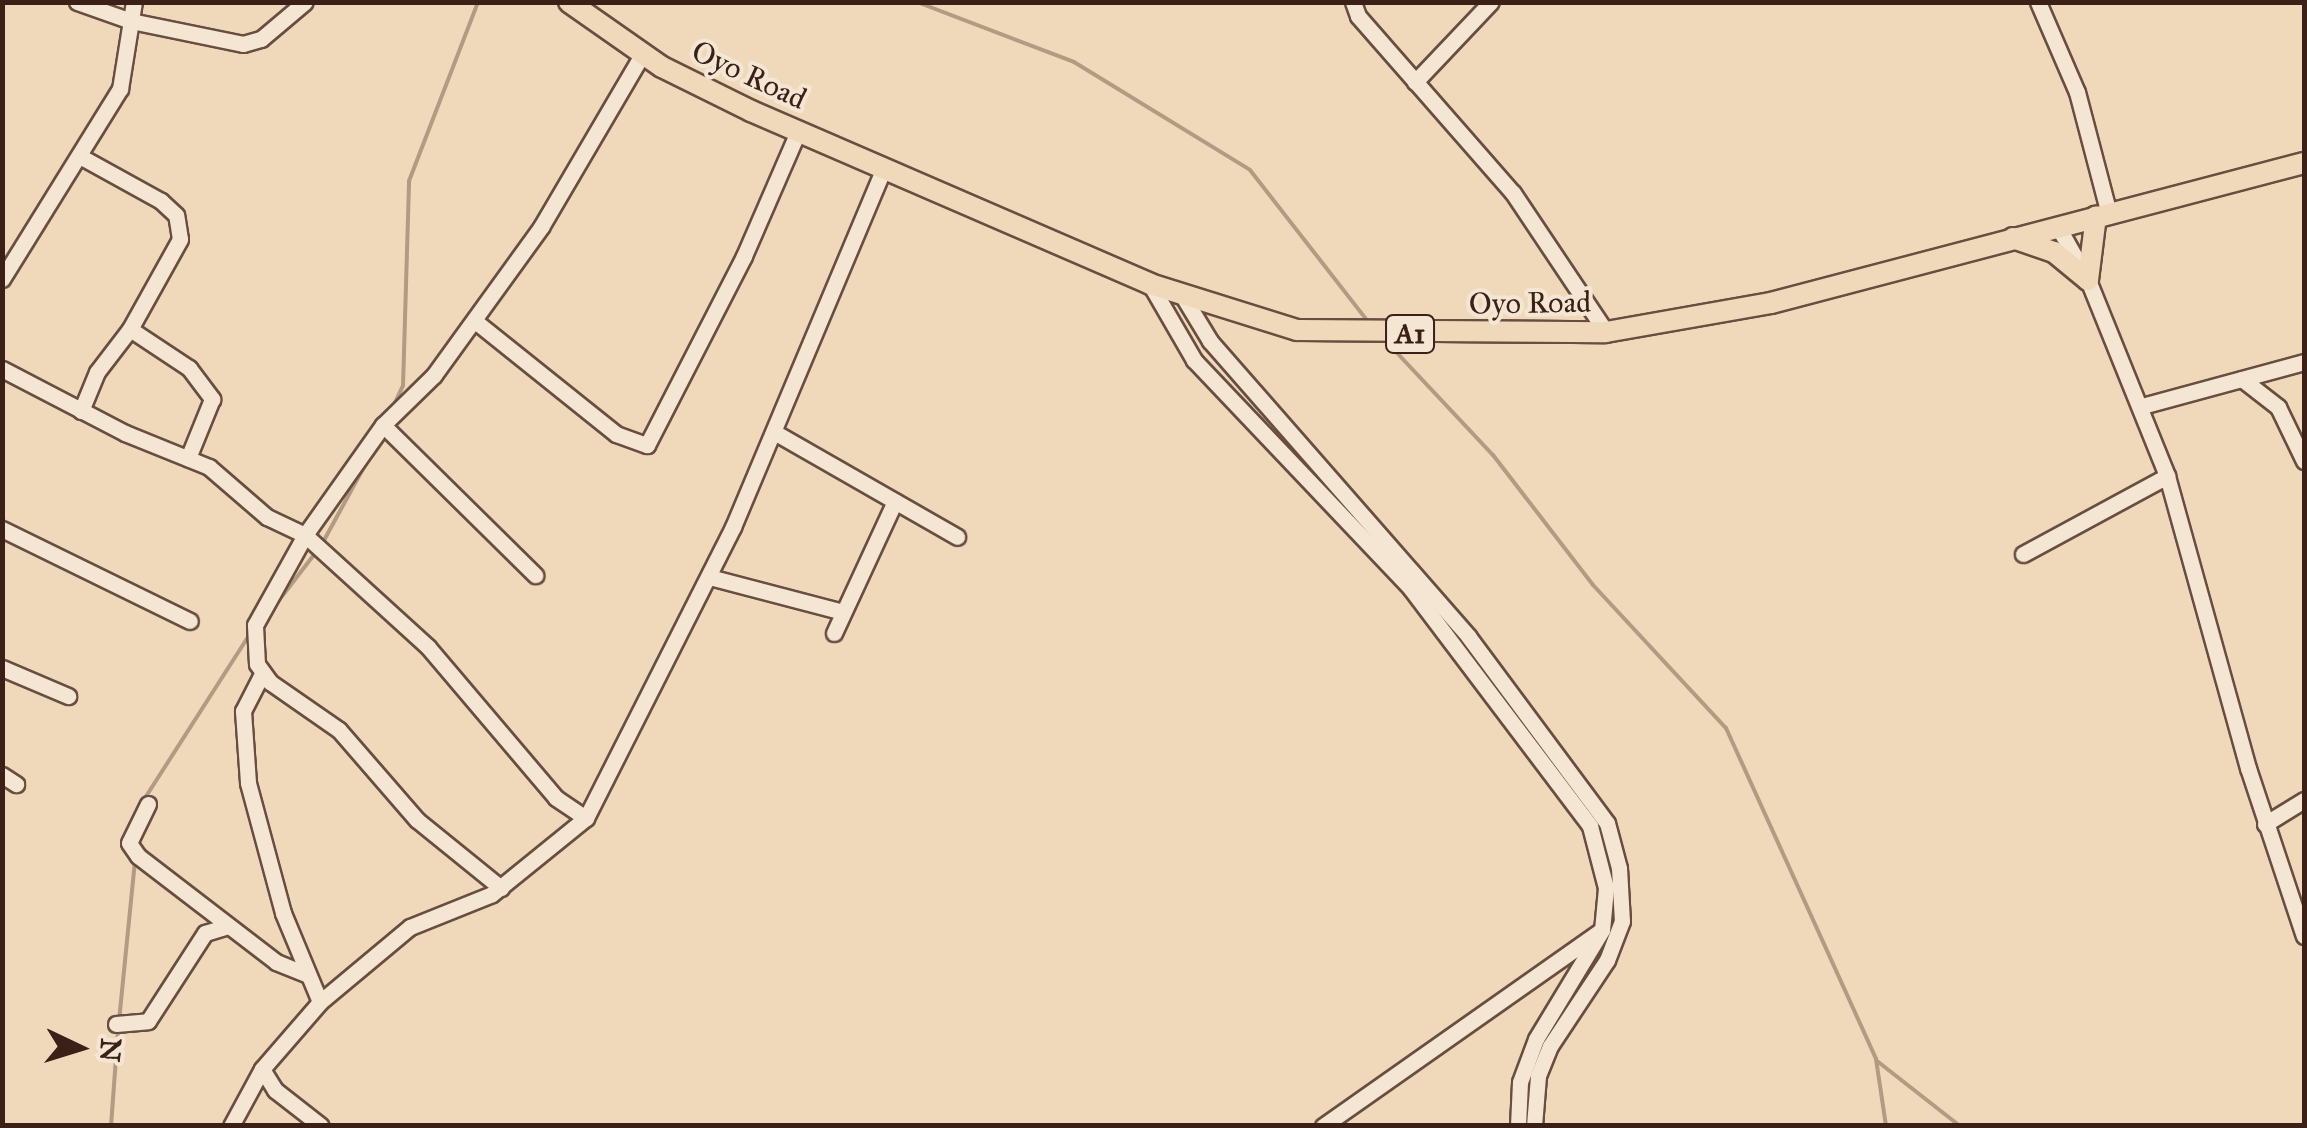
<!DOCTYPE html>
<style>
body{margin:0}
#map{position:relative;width:2307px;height:1128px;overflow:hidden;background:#f0d9bb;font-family:"IM FELL Great Primer",serif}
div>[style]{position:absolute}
.stream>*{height:4px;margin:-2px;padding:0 2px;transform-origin:2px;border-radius:2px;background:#b29a83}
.roads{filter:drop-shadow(2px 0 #684e40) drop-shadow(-2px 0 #684e40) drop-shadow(0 2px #684e40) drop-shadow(0 -2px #684e40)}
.minor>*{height:15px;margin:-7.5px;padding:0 7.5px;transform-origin:7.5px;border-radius:7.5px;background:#f5e6d3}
.highway>*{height:20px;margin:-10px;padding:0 10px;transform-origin:10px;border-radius:10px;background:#f0d9bb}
span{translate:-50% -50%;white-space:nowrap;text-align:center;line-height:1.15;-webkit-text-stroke:8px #f5e6d3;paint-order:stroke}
.shield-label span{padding:2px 8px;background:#f5e6d3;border:2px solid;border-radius:8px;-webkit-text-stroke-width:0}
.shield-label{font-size:28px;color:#3a2017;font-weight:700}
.street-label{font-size:30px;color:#3a2017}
.frame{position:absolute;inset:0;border:5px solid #3a2017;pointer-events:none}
.north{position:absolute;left:30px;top:998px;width:100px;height:100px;-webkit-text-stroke:8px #f5e6d3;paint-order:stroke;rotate:94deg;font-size:28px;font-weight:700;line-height:40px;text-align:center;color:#3a2017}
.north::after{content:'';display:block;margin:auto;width:35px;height:45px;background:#3a2017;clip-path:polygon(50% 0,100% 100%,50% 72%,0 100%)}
</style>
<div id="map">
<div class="stream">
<div style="left:917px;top:2px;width:168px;rotate:20.9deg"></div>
<div style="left:1074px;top:62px;width:206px;rotate:31.5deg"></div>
<div style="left:1250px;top:170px;width:195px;rotate:52.1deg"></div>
<div style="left:1383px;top:338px;width:161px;rotate:46.8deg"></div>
<div style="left:1493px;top:455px;width:164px;rotate:52.4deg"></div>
<div style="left:1593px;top:585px;width:195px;rotate:47.1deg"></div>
<div style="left:1726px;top:728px;width:363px;rotate:65.6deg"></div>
<div style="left:1876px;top:1059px;width:68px;rotate:81.5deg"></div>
<div style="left:393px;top:407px;width:23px;rotate:-65deg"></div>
<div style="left:403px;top:386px;width:205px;rotate:-88.3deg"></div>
<div style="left:409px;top:181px;width:192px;rotate:-68.9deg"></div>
<div style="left:322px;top:544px;width:100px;rotate:-61.4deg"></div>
<div style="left:270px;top:612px;width:76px;rotate:-52.5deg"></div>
<div style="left:145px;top:798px;width:195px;rotate:-57.4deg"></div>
<div style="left:119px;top:1021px;width:161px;rotate:-84.3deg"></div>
<div style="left:1877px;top:1061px;width:105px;rotate:38.1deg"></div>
<div style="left:111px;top:1126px;width:95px;rotate:-85.8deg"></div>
</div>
<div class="roads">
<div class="minor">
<div style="left:77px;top:2px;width:57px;rotate:19.4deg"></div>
<div style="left:131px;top:21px;width:114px;rotate:11.6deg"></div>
<div style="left:243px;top:44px;width:19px;rotate:-16deg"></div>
<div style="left:261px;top:39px;width:57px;rotate:-40.1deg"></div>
<div style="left:1353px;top:2px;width:15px;rotate:70deg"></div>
<div style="left:1358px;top:16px;width:235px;rotate:48.8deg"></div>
<div style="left:1513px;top:193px;width:167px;rotate:56.2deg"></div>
<div style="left:2038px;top:2px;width:98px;rotate:66.6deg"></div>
<div style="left:2077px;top:92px;width:122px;rotate:75.3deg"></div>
<div style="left:1415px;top:82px;width:110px;rotate:-46.5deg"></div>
<div style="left:2057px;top:225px;width:63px;rotate:60.6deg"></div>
<div style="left:2088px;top:280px;width:211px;rotate:68deg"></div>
<div style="left:2167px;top:476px;width:303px;rotate:74.5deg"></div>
<div style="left:2248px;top:768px;width:177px;rotate:71.6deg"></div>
<div style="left:2px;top:279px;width:224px;rotate:-58.2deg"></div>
<div style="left:120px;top:89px;width:88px;rotate:-80.9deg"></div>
<div style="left:1150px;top:284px;width:88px;rotate:59.9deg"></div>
<div style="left:1194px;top:360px;width:315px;rotate:46.5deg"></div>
<div style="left:1411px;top:589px;width:297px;rotate:52.9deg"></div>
<div style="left:1590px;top:826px;width:64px;rotate:75.5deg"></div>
<div style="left:1606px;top:888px;width:42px;rotate:95.4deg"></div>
<div style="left:1602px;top:930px;width:127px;rotate:121.2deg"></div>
<div style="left:1536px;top:1039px;width:46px;rotate:110.4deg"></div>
<div style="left:1520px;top:1082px;width:44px;rotate:92.6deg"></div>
<div style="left:1184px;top:298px;width:50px;rotate:58.8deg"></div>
<div style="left:1210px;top:341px;width:392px;rotate:48.8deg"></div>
<div style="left:1468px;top:636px;width:233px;rotate:53.4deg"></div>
<div style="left:1607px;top:823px;width:47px;rotate:75.1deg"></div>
<div style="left:1619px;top:868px;width:53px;rotate:86.8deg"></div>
<div style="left:1622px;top:921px;width:42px;rotate:111deg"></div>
<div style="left:1607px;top:960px;width:103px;rotate:123.5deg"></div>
<div style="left:1550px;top:1046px;width:32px;rotate:112deg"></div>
<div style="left:1538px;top:1076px;width:50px;rotate:94.6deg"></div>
<div style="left:475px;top:321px;width:181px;rotate:38.7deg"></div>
<div style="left:616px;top:434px;width:33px;rotate:20deg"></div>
<div style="left:647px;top:445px;width:212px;rotate:-62.8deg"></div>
<div style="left:744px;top:256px;width:135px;rotate:-66.5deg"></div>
<div style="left:130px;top:329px;width:71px;rotate:33.5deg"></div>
<div style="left:189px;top:368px;width:39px;rotate:53deg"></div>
<div style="left:212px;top:399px;width:64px;rotate:112.1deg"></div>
<div style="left:2px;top:369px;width:139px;rotate:27.5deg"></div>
<div style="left:125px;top:433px;width:91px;rotate:22deg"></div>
<div style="left:209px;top:467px;width:77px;rotate:40.8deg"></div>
<div style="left:267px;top:517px;width:42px;rotate:25.3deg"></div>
<div style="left:305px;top:535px;width:166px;rotate:42.3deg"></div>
<div style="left:428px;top:647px;width:198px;rotate:49.7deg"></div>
<div style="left:556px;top:798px;width:36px;rotate:34deg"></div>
<div style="left:2242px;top:379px;width:46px;rotate:37.9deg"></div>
<div style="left:2278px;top:407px;width:60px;rotate:64.3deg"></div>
<div style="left:2142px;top:406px;width:168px;rotate:-15.2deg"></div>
<div style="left:81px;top:411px;width:42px;rotate:-67.7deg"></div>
<div style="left:97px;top:372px;width:54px;rotate:-52.5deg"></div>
<div style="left:130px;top:329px;width:103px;rotate:-60.9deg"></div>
<div style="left:180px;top:239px;width:24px;rotate:-99deg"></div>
<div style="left:176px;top:215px;width:21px;rotate:-137deg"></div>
<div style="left:161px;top:201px;width:89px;rotate:-151.1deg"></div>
<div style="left:383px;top:425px;width:214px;rotate:44.6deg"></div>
<div style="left:774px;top:432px;width:211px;rotate:29.8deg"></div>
<div style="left:2px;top:529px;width:209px;rotate:26.1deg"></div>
<div style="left:2023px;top:554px;width:164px;rotate:-28.4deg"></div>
<div style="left:709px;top:577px;width:138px;rotate:14.6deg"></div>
<div style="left:834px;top:633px;width:145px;rotate:-65.2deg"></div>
<div style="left:2px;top:668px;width:72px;rotate:23deg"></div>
<div style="left:262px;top:674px;width:42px;rotate:117.2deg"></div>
<div style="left:243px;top:711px;width:72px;rotate:86deg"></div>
<div style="left:248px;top:783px;width:135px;rotate:74.9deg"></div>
<div style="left:283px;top:913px;width:96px;rotate:67.4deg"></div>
<div style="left:2px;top:775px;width:17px;rotate:33deg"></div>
<div style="left:148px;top:804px;width:43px;rotate:116deg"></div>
<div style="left:129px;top:843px;width:16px;rotate:55deg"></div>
<div style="left:138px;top:856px;width:174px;rotate:37.5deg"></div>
<div style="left:276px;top:962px;width:35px;rotate:22deg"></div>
<div style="left:2265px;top:824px;width:46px;rotate:-31.6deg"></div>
<div style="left:501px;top:888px;width:108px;rotate:-141deg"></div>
<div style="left:417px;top:820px;width:119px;rotate:-130.9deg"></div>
<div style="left:339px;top:730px;width:84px;rotate:-145.2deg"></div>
<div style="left:270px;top:682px;width:22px;rotate:-126deg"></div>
<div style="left:257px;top:664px;width:39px;rotate:-93deg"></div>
<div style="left:255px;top:625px;width:103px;rotate:-60.9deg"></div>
<div style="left:305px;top:535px;width:135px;rotate:-54.7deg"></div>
<div style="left:383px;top:425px;width:71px;rotate:-44.4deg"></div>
<div style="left:434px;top:375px;width:183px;rotate:-54.1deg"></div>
<div style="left:541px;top:227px;width:202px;rotate:-59.6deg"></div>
<div style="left:116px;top:1024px;width:32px;rotate:-5deg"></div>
<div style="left:148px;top:1021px;width:105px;rotate:-57.1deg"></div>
<div style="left:205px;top:933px;width:24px;rotate:-17deg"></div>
<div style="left:262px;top:1069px;width:25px;rotate:58deg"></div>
<div style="left:275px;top:1090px;width:58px;rotate:38deg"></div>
<div style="left:231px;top:1126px;width:65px;rotate:-61.5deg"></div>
<div style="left:262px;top:1069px;width:89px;rotate:-49.1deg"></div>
<div style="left:320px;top:1002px;width:117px;rotate:-39.8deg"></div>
<div style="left:410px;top:927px;width:88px;rotate:-21.9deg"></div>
<div style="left:492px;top:894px;width:121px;rotate:-39deg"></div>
<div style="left:586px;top:818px;width:326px;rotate:-63.2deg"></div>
<div style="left:733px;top:527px;width:390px;rotate:-67.2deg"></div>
<div style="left:1323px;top:1126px;width:339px;rotate:-35.1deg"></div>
</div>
<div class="highway">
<div style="left:569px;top:2px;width:113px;rotate:35deg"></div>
<div style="left:662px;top:67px;width:99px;rotate:26.3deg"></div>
<div style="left:751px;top:111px;width:435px;rotate:23.4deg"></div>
<div style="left:1150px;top:284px;width:154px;rotate:17.4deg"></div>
<div style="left:1297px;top:330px;width:309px;rotate:0.4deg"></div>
<div style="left:1606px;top:332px;width:168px;rotate:-10deg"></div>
<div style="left:1771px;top:303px;width:551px;rotate:-14.72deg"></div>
<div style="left:2013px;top:238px;width:43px;rotate:18.9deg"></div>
<div style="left:2054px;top:252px;width:44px;rotate:39.5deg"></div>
<div style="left:2088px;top:280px;width:64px;rotate:-82.9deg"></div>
</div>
</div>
<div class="shield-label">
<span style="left:1410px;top:334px">A1</span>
</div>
<div class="street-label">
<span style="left:749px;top:75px;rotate:25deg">Oyo Road</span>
<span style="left:1530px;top:303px;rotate:-1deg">Oyo Road</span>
</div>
<div class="frame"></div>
<div class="north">N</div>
</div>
